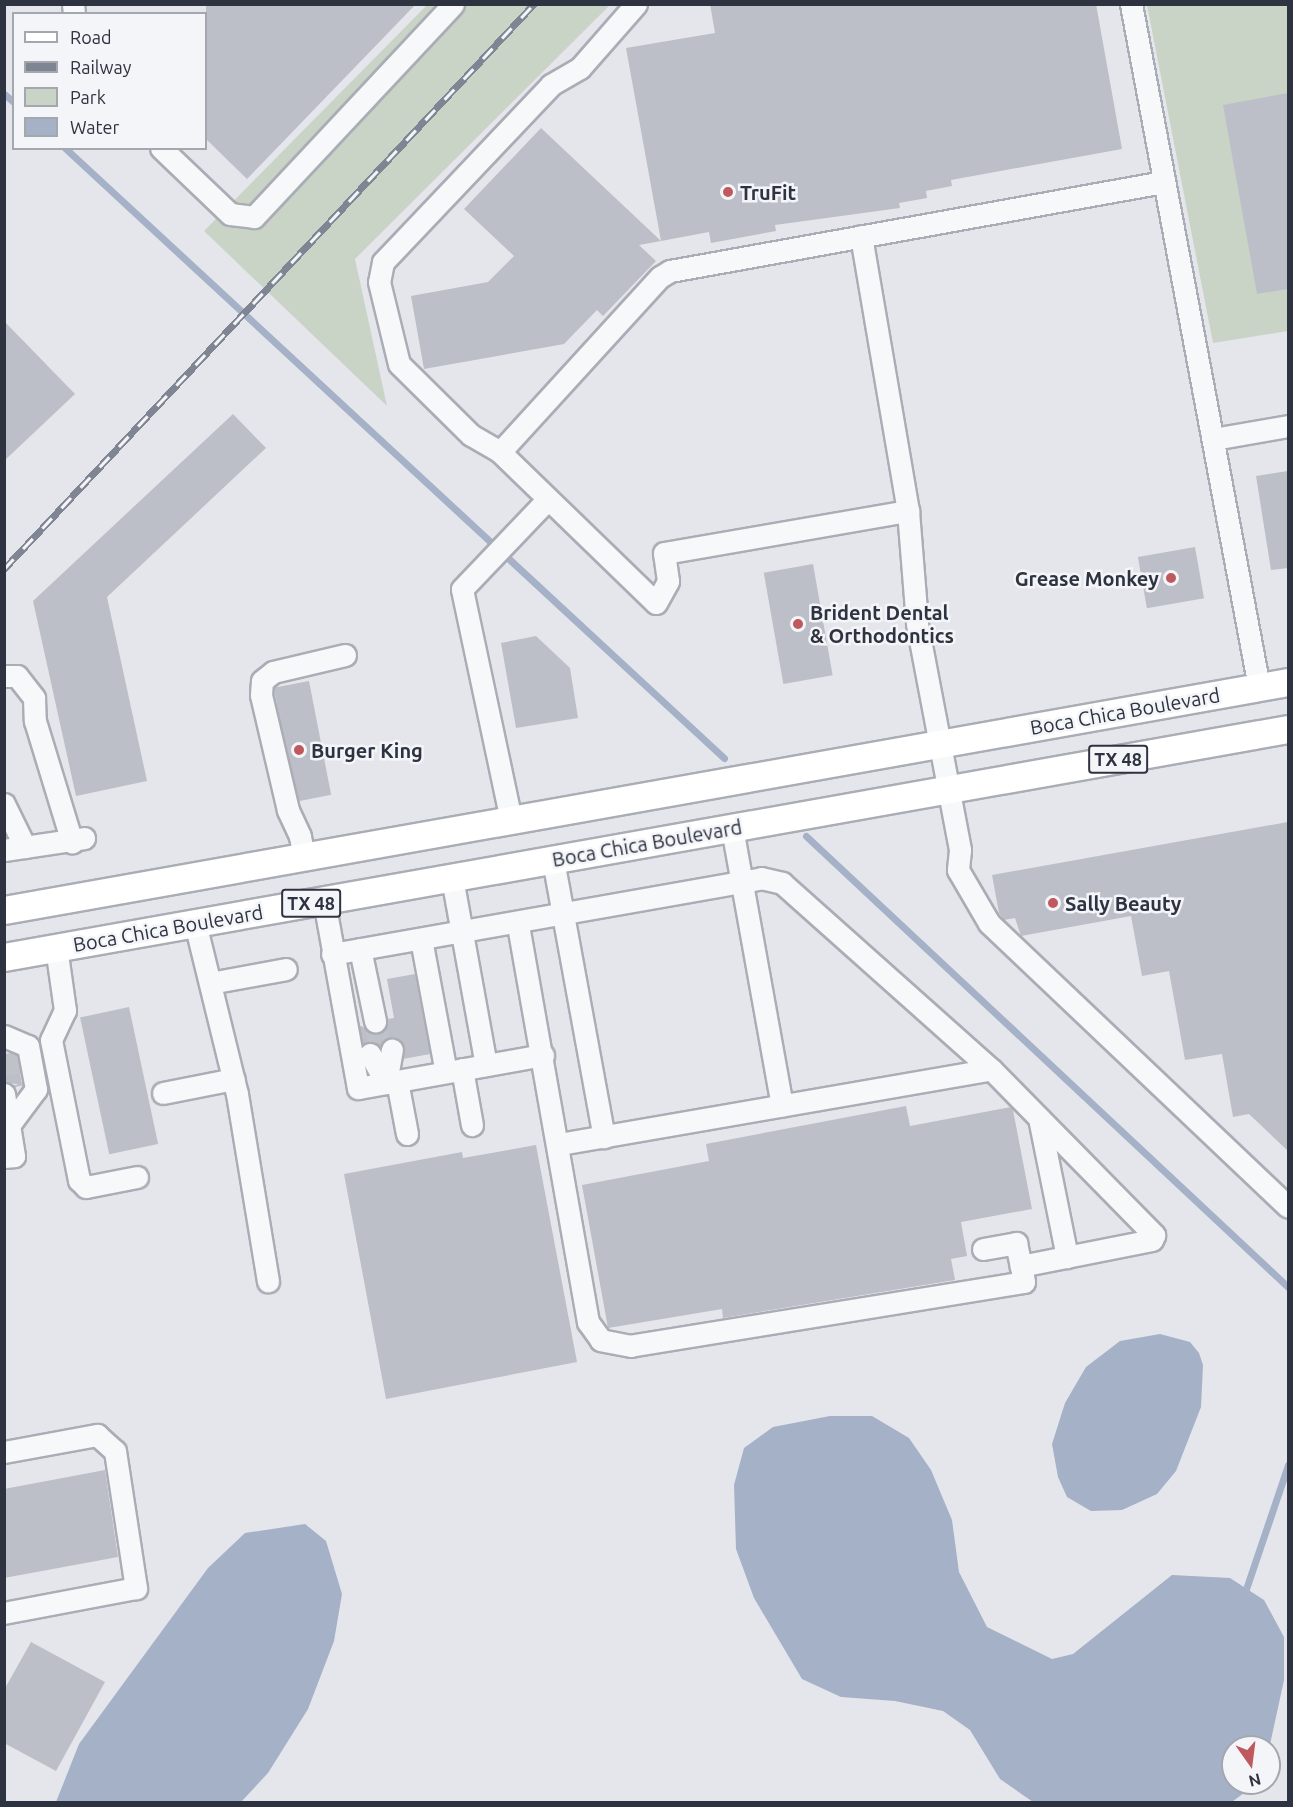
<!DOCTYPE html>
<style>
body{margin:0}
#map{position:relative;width:1293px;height:1807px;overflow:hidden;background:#e5e6eb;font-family:Ubuntu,sans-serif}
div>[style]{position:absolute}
.green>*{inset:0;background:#c9d4c7}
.water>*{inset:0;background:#a4b1c6}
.stream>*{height:7px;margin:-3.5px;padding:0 3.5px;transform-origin:3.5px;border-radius:3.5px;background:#a4b1c6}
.building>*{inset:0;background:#bcbfc7;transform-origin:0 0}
.minor-tunnel>*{height:21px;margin-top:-10.5px;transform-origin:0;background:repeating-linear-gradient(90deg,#c0c2c9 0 21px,transparent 0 31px)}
.roads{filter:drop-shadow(2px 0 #aaadb5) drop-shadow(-2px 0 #aaadb5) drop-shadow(0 2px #aaadb5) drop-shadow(0 -2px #aaadb5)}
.minor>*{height:21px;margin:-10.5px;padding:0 10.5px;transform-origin:10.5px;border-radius:10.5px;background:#f7f8f9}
.major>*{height:27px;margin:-13.5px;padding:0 13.5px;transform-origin:13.5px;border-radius:13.5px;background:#fff}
.rail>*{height:7px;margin-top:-3.5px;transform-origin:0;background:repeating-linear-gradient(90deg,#f4f5f8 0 14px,#808593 0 28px);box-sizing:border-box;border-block:2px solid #808593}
.dots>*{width:16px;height:16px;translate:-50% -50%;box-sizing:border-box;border:3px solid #f4f5f8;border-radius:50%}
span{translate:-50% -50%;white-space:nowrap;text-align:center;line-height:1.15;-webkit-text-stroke:5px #f4f5f8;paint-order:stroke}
.shield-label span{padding:2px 4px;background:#f4f5f8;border:2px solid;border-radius:4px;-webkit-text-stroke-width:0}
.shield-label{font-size:18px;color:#2e3341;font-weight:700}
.poi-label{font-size:20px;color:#2e3341;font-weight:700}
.left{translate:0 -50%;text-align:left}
.right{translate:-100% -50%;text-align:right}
.street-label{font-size:20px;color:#2e3341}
.frame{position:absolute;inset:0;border:6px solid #2e3341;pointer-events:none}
.legend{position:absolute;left:12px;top:12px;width:195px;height:138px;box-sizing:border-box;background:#f4f5f8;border:2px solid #a5a7af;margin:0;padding:8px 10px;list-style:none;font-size:18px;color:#2e3341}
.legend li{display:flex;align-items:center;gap:12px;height:30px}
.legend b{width:30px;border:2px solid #a5a7af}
.north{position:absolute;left:1221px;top:1735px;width:60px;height:60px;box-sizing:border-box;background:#f4f5f8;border:2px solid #a5a7af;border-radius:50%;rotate:166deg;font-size:16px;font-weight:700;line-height:24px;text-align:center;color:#2e3341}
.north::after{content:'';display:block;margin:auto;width:21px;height:27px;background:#c0595e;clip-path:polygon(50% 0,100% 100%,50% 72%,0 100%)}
</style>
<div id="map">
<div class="green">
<div style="clip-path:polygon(427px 5px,610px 5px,355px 259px,387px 406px,204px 231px)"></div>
<div style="clip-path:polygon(1147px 5px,1288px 5px,1288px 331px,1213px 343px)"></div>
</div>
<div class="water">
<div style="clip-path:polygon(1160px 1334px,1190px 1342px,1199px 1353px,1203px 1365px,1201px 1407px,1176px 1471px,1157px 1494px,1122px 1510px,1091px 1511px,1067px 1497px,1058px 1477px,1052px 1444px,1065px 1403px,1086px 1367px,1120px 1341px)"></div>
<div style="clip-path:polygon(830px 1416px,872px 1416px,909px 1438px,931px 1470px,952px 1520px,959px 1572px,987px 1627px,1052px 1659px,1073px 1654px,1172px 1575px,1230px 1578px,1264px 1600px,1284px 1637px,1284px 1680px,1269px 1749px,1233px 1747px,1233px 1783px,1255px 1783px,1253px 1786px,1232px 1802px,1033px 1802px,1000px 1779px,970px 1730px,943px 1711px,895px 1701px,841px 1697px,802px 1679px,754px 1598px,736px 1549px,734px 1485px,744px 1448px,773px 1427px)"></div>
<div style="clip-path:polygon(305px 1524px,326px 1541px,342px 1594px,334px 1641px,308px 1709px,268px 1773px,241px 1802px,56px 1802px,79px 1744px,208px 1568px,245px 1533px)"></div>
</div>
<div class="stream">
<div style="left:4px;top:94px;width:13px;rotate:39deg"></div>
<div style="left:65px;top:148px;width:898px;rotate:42.79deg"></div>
<div style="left:806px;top:836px;width:660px;rotate:43.1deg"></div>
<div style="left:1246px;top:1589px;width:131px;rotate:-71.3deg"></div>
</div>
<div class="building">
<div style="clip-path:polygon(206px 4px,416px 4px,247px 179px,206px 139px)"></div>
<div style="clip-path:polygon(710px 4px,1096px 4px,1122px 149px,951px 180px,952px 186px,926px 191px,927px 198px,899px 203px,900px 208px,775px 225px,776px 231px,711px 243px,709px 232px,661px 241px,626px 48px,715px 33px)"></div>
<div style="clip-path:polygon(1288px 93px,1288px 289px,1257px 294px,1223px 105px)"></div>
<div style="clip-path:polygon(541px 128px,661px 241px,639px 245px,656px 261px,603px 316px,597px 310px,564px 344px,424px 369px,411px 296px,488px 282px,514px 256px,464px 209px)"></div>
<div style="clip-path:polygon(4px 321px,75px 394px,4px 461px)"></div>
<div style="clip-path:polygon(233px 414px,266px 448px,107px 597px,147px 781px,76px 796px,33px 601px)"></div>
<div style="clip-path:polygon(1288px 471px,1288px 568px,1271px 570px,1256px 476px)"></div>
<div style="left:1195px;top:547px;width:52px;height:58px;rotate:80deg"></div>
<div style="left:813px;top:564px;width:113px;height:50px;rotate:80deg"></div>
<div style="clip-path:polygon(536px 636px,570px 668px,578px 718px,516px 728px,501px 643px)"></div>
<div style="left:309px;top:681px;width:116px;height:36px;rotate:79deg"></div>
<div style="clip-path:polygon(1288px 822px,1288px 1151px,1249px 1114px,1233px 1117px,1222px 1054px,1185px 1060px,1169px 971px,1142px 976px,1131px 916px,1021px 936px,1015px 918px,1004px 920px,999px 913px,992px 875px)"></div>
<div style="clip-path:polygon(415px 974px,430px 1054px,403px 1059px,404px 1045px,394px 1037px,380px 1046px,371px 1041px,363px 1044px,359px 1025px,377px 1034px,384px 1030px,387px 1019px,394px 1018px,387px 979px)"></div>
<div style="left:129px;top:1007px;width:140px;height:50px;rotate:78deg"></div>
<div style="clip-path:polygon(12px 1053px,17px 1055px,22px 1085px,4px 1082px,4px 1054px)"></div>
<div style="clip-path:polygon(906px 1106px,910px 1126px,1011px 1107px,1013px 1110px,1032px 1209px,961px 1222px,967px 1256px,951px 1259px,955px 1280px,723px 1318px,722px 1309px,608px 1328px,582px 1185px,709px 1161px,706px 1144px)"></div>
<div style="clip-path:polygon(536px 1145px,577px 1362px,386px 1399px,344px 1174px,462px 1152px,463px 1158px)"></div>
<div style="clip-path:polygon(105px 1470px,118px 1557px,4px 1578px,4px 1489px)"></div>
<div style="clip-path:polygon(31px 1642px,105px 1682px,56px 1771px,4px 1743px,4px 1690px)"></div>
</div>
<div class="minor-tunnel">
<div style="left:375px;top:1021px;width:32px;rotate:79deg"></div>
<div style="left:9px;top:1054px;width:33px;rotate:79deg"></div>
</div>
<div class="roads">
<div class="minor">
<div style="left:73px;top:4px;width:10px;rotate:84deg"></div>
<div style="left:636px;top:4px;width:85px;rotate:131.2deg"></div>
<div style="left:580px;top:68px;width:34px;rotate:150deg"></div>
<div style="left:551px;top:85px;width:244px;rotate:133.5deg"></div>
<div style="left:383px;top:262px;width:20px;rotate:101deg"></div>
<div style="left:379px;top:282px;width:84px;rotate:76.3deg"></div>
<div style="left:399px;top:364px;width:101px;rotate:44.6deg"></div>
<div style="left:471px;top:435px;width:34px;rotate:30deg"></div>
<div style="left:500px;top:452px;width:217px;rotate:44.1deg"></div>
<div style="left:656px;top:603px;width:25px;rotate:-61deg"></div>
<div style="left:668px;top:581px;width:28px;rotate:-98deg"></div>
<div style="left:664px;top:553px;width:248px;rotate:-9.8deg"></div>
<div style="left:1131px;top:4px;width:695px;rotate:79.39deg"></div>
<div style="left:161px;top:148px;width:95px;rotate:43.7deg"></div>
<div style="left:230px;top:214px;width:24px;rotate:7deg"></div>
<div style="left:254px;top:217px;width:291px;rotate:-46.9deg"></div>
<div style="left:861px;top:236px;width:279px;rotate:80.3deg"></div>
<div style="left:908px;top:511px;width:113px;rotate:85.4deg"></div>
<div style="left:917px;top:624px;width:230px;rotate:79.2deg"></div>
<div style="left:960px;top:850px;width:20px;rotate:96deg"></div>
<div style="left:958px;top:870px;width:61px;rotate:59.7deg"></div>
<div style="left:989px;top:923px;width:412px;rotate:43.5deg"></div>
<div style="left:1213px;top:439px;width:76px;rotate:-9.8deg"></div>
<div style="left:500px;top:452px;width:237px;rotate:-47.6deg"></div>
<div style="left:660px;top:277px;width:12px;rotate:-31deg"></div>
<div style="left:670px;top:271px;width:501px;rotate:-10.23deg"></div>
<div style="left:4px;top:676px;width:13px"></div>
<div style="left:17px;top:676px;width:28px;rotate:52deg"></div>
<div style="left:34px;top:698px;width:23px;rotate:88deg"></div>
<div style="left:35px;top:721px;width:127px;rotate:73deg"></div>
<div style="left:4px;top:804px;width:48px;rotate:64deg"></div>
<div style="left:511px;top:820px;width:236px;rotate:-102deg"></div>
<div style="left:462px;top:589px;width:124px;rotate:-46.3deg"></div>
<div style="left:732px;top:828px;width:282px;rotate:79.8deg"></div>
<div style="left:4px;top:850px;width:81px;rotate:-8.5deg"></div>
<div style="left:304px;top:857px;width:21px;rotate:-101deg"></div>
<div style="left:300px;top:836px;width:29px;rotate:-115deg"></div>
<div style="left:288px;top:810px;width:118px;rotate:-103.2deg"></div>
<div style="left:261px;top:695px;width:14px;rotate:-86deg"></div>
<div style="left:262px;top:681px;width:14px;rotate:-39deg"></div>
<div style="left:273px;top:672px;width:74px;rotate:-13.3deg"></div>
<div style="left:553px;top:860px;width:282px;rotate:79.6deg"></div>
<div style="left:452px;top:878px;width:190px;rotate:79.7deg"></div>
<div style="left:324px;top:901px;width:190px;rotate:79.7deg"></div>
<div style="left:358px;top:1088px;width:188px;rotate:-10.1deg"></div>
<div style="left:195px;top:923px;width:176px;rotate:76.2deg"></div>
<div style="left:237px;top:1094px;width:190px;rotate:80.6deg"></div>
<div style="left:421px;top:939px;width:135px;rotate:79.4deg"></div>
<div style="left:56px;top:947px;width:64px;rotate:81.9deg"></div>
<div style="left:65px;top:1010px;width:33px;rotate:115deg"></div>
<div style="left:51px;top:1040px;width:143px;rotate:78.7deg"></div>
<div style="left:79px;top:1180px;width:10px;rotate:45deg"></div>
<div style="left:86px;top:1187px;width:52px;rotate:-11.1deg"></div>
<div style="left:360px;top:949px;width:74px;rotate:78.2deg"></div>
<div style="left:332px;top:954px;width:436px;rotate:-10deg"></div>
<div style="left:761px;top:878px;width:22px;rotate:13deg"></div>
<div style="left:782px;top:883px;width:280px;rotate:41.7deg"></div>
<div style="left:991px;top:1069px;width:233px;rotate:45.5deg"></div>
<div style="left:1154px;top:1235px;width:5px;rotate:112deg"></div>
<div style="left:1152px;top:1240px;width:134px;rotate:168.8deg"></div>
<div style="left:1021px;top:1266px;width:16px;rotate:79deg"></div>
<div style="left:1024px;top:1282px;width:398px;rotate:170.8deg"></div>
<div style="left:631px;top:1346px;width:31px;rotate:-169deg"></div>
<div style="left:601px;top:1340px;width:22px;rotate:-126deg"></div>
<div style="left:588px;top:1322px;width:405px;rotate:-100deg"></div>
<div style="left:210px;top:983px;width:77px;rotate:-10.4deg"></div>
<div style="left:4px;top:1036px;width:26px;rotate:23deg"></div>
<div style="left:28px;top:1046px;width:44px;rotate:79.5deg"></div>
<div style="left:36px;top:1089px;width:44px;rotate:126.6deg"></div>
<div style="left:370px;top:1054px;width:33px;rotate:61deg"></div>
<div style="left:462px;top:1069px;width:57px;rotate:79.9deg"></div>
<div style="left:397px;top:1081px;width:54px;rotate:79.3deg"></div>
<div style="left:386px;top:1083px;width:34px;rotate:-80deg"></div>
<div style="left:163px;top:1093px;width:72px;rotate:-11.2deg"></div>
<div style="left:4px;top:1094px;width:63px;rotate:80.8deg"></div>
<div style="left:14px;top:1156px;width:10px;rotate:174deg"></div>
<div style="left:1039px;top:1118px;width:142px;rotate:78.6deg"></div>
<div style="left:559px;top:1144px;width:438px;rotate:-9.8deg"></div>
<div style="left:983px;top:1249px;width:34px;rotate:-10deg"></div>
<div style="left:1016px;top:1243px;width:24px;rotate:78deg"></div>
<div style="left:4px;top:1452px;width:95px;rotate:-10.4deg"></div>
<div style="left:97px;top:1435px;width:24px;rotate:42deg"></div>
<div style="left:115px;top:1451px;width:139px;rotate:81.3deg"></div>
<div style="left:136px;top:1588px;width:134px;rotate:169.3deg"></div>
</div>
<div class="major">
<div style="left:4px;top:910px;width:1304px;rotate:-10.07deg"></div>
<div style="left:4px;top:957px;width:1304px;rotate:-10.07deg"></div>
</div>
</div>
<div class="rail">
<div style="left:4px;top:569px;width:775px;rotate:-46.83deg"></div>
</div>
<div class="dots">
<div style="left:728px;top:192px;background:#c0595e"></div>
<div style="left:1171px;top:578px;background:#c0595e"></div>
<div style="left:798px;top:624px;background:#c0595e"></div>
<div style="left:299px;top:750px;background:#c0595e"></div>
<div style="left:1053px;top:903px;background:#c0595e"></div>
</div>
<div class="shield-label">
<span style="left:1118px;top:759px">TX 48</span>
<span style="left:311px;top:903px">TX 48</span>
</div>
<div class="poi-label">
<span class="left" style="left:740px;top:192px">TruFit</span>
<span class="right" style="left:1159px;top:578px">Grease Monkey</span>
<span class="left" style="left:810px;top:624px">Brident Dental<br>&amp; Orthodontics</span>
<span class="left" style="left:311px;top:750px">Burger King</span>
<span class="left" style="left:1065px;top:903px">Sally Beauty</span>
</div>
<div class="street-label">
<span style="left:1125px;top:711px;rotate:-10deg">Boca Chica Boulevard</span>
<span style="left:647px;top:843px;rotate:-10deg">Boca Chica Boulevard</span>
<span style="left:168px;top:928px;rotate:-10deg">Boca Chica Boulevard</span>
</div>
<div class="frame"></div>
<ul class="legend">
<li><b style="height:8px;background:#fff"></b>Road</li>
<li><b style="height:8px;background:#808593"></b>Railway</li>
<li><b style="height:16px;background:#c9d4c7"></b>Park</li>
<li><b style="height:16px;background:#a4b1c6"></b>Water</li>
</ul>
<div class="north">N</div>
</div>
